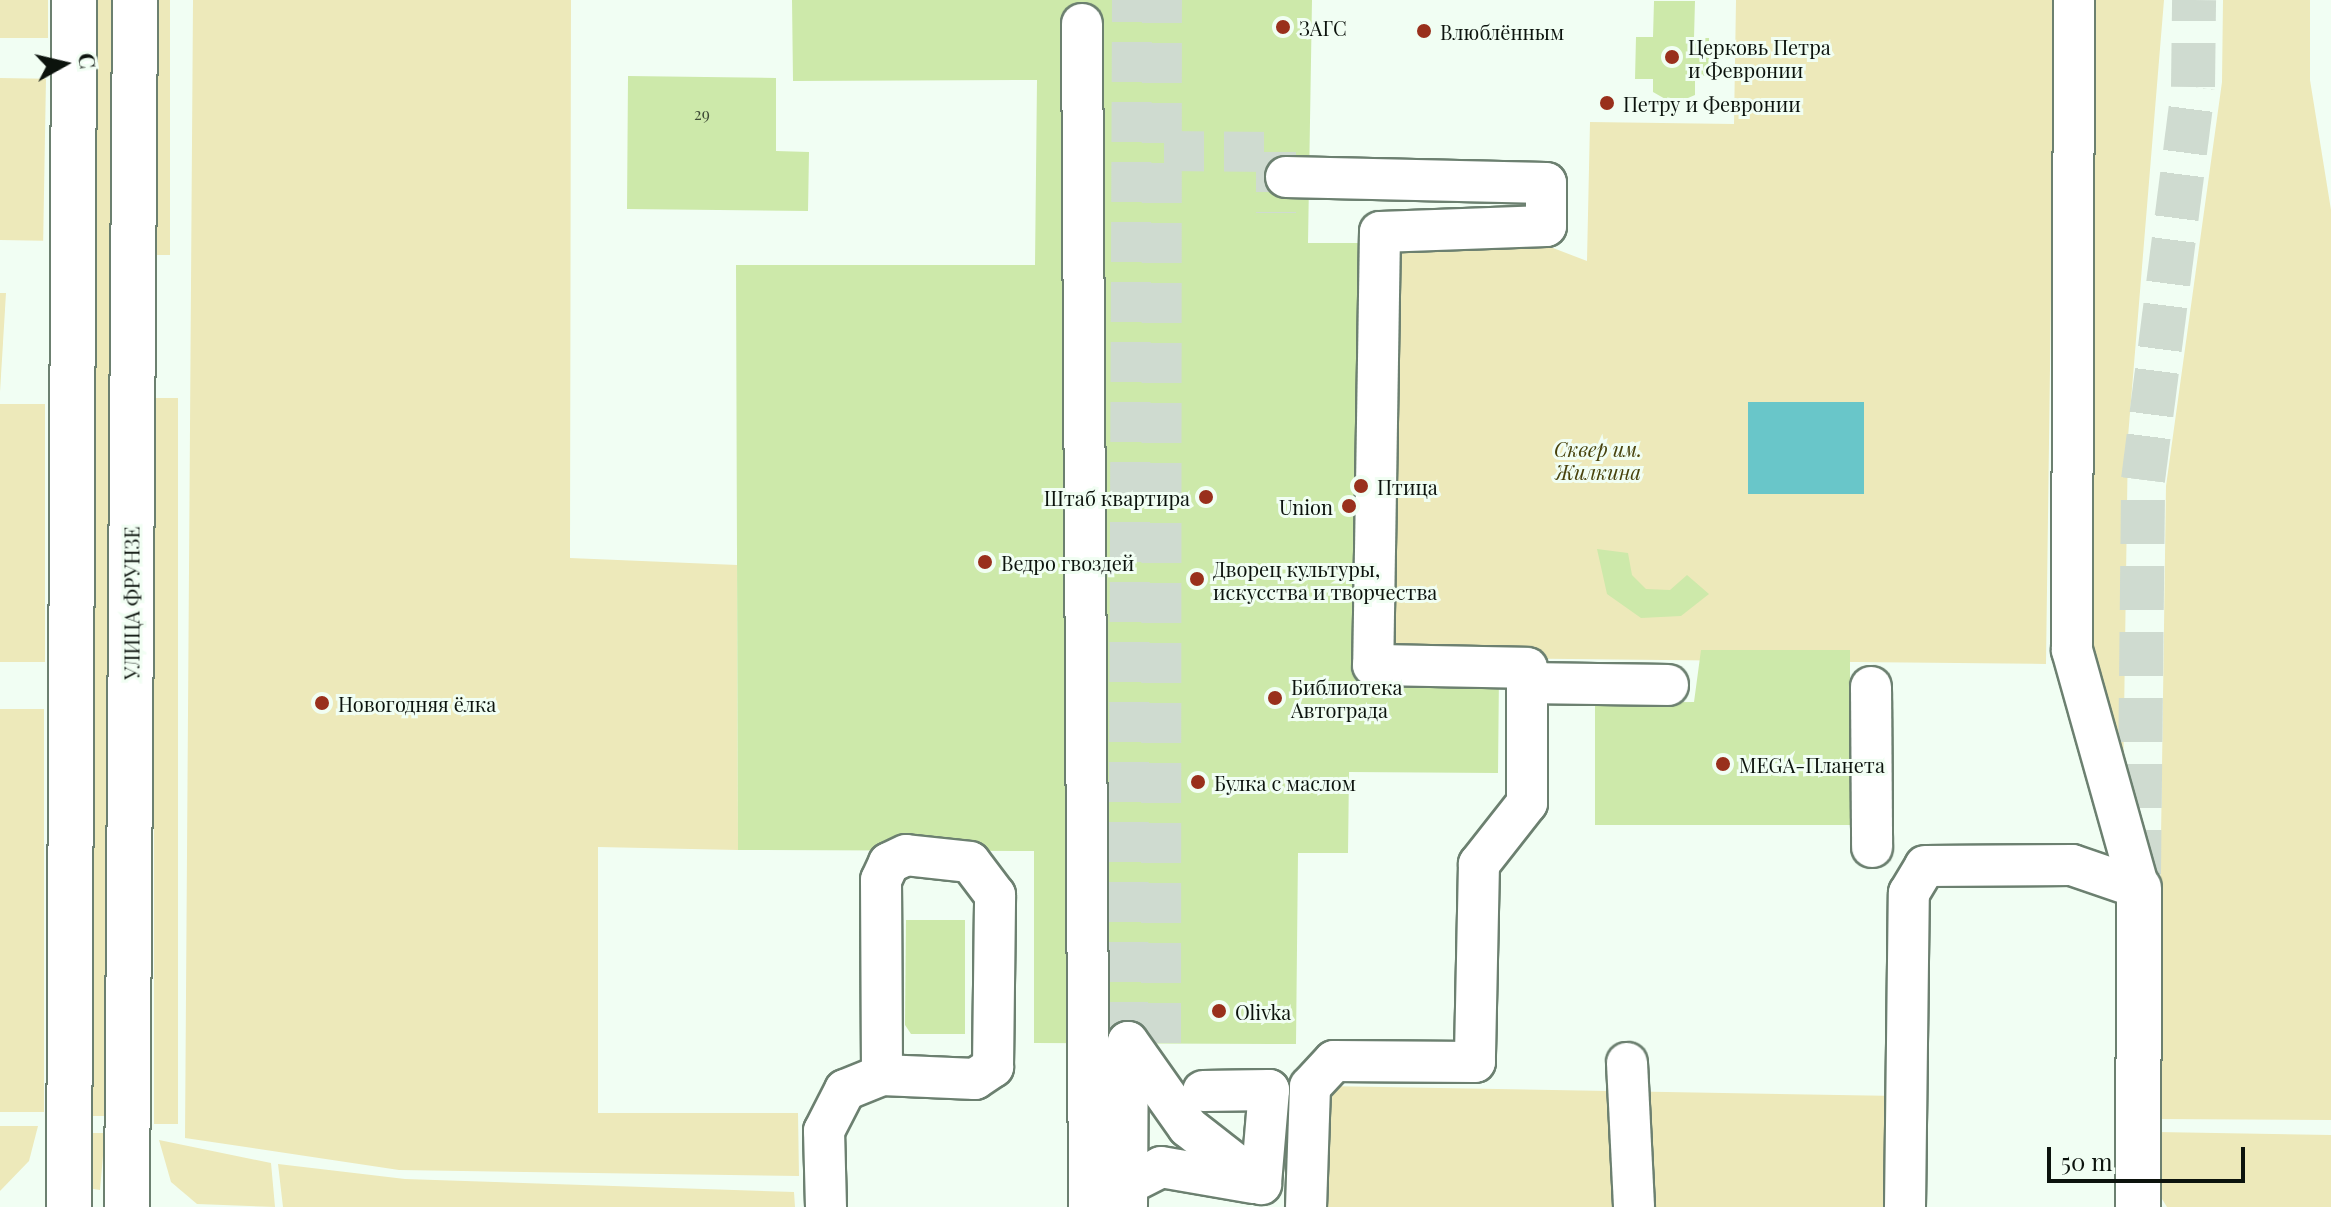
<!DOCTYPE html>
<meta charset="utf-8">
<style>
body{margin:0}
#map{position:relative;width:2331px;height:1207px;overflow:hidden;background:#f1fef3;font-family:"Playfair Display",serif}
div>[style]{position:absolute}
.green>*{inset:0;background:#ede9ba;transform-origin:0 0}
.water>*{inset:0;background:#69c6c9;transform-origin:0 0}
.building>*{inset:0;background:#cde9aa}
.minor-tunnel>*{height:40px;margin-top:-20px;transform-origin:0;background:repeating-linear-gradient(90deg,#cfdbd0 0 40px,transparent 0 60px)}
.major-tunnel>*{height:44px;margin-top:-22px;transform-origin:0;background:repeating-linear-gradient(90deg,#cfdbd0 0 44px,transparent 0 66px)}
.roads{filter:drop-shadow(2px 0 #6c8070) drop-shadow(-2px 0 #6c8070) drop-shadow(0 2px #6c8070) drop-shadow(0 -2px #6c8070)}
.minor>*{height:40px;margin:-20px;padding:0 20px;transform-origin:20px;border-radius:20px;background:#fff}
.major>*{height:44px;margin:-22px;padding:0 22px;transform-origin:22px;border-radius:22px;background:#fff}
.dots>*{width:22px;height:22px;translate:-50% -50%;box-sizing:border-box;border:4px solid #f1fef3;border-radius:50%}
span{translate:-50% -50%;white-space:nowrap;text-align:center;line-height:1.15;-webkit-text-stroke:6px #f1fef3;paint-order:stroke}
.number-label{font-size:16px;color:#3c4834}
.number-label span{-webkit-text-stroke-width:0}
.poi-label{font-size:20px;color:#0c130d}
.left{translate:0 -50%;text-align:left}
.right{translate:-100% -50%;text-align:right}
.park-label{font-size:20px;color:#47420c;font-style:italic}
.street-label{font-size:20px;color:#0c130d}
.north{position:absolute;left:24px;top:24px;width:80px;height:80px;-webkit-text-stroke:6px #f1fef3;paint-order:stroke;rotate:82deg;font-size:22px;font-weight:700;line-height:32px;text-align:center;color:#0c130d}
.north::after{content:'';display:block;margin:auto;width:28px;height:36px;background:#0c130d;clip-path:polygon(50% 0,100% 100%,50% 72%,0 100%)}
.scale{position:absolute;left:2047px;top:1147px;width:198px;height:36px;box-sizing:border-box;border:4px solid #0c130d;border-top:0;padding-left:10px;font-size:24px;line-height:28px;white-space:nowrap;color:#0c130d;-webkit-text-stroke:6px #f1fef3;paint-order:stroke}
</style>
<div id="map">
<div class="green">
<div style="left:0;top:0;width:48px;height:38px"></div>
<div style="left:91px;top:0;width:22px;height:1116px"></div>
<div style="left:157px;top:0;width:13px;height:255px"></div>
<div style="clip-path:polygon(193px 0,571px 0,570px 558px,737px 565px,738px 850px,598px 847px,598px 1113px,798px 1113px,799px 1176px,399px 1170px,185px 1138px)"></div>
<div style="clip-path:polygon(1736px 0,2055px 0,2046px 664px,1384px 657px,1392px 244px,1540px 243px,1587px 261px,1590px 122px,1734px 124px)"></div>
<div style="clip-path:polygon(2088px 0,2164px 0,2128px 437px,2123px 789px,2085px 622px)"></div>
<div style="clip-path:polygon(2223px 0,2310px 0,2310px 80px,2331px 210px,2331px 1120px,2157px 1119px,2166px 486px,2222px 82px)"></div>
<div style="left:0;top:78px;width:46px;height:162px;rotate:1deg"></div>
<div style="clip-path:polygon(0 293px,6px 293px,0 392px)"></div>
<div style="left:154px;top:398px;width:24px;height:726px"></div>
<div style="left:45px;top:404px;width:258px;height:45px;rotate:90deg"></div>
<div style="left:0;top:709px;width:44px;height:403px"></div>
<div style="left:1325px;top:1086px;width:574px;height:121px;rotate:1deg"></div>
<div style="clip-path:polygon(0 1126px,38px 1126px,29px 1161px,0 1191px)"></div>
<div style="clip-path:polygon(2157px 1132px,2331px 1135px,2331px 1207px,2167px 1207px,2157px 1191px)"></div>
<div style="clip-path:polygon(82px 1133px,105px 1133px,100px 1190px,87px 1188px)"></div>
<div style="clip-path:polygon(159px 1140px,271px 1163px,275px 1207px,197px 1204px,171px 1182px)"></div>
<div style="clip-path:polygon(278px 1164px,405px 1179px,794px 1192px,795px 1207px,283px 1207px)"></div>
</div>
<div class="water">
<div style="left:1748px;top:402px;width:116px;height:92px"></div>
</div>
<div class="building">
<div style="clip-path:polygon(792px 0,1312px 0,1308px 243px,1363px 243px,1360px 672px,1499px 673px,1498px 773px,1349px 772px,1348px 853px,1298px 853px,1296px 1044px,1034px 1043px,1034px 851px,738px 850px,736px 265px,1035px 265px,1037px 80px,793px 81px)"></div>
<div style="clip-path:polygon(1654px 1px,1695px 1px,1694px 38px,1709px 38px,1709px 76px,1695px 75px,1695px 95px,1674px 104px,1653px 92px,1653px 79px,1635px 79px,1636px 37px,1653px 37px)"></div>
<div style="clip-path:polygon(628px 76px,776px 78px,776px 151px,809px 152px,808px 211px,627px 209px)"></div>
<div style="clip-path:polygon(1597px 549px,1628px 553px,1632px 575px,1646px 589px,1670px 590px,1687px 575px,1709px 594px,1681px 616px,1641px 618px,1607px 594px)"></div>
<div style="clip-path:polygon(1701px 650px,1850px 650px,1850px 825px,1595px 825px,1595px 703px,1694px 702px)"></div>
<div style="clip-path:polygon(906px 920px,965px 920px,965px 1034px,911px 1034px,905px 1025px)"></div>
</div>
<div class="minor-tunnel">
<div style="left:1164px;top:151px;width:112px;rotate:0.5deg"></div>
<div style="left:1276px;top:152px;width:61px;rotate:90deg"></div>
<div style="left:1128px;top:1042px;width:1042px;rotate:-89.78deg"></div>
<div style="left:1161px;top:1043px;width:1043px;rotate:-89.95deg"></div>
</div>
<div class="major-tunnel">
<div style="left:2139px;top:874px;width:394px;rotate:-89.4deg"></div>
<div style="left:2143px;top:480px;width:396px;rotate:-82.7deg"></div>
<div style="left:2193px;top:87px;width:87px;rotate:-89.3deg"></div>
</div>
<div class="roads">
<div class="minor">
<div style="left:2074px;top:0;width:650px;rotate:90.18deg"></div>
<div style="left:2072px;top:650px;width:247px;rotate:74.3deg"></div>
<div style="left:1082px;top:24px;width:1183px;rotate:89.66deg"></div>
<div style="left:1286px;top:177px;width:260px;rotate:1.3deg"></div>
<div style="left:1546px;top:183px;width:43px;rotate:90deg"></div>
<div style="left:1546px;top:226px;width:166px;rotate:177.9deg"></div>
<div style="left:1380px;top:232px;width:433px;rotate:90.9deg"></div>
<div style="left:1373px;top:665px;width:154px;rotate:1.1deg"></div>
<div style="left:1527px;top:668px;width:135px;rotate:90deg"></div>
<div style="left:1527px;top:803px;width:78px;rotate:128.2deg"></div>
<div style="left:1479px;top:864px;width:198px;rotate:91.2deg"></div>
<div style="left:1475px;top:1062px;width:141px;rotate:-179.6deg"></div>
<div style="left:1334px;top:1061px;width:35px;rotate:133deg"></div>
<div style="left:1310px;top:1087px;width:120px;rotate:91.9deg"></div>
<div style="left:1527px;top:683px;width:141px;rotate:0.8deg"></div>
<div style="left:1871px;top:687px;width:160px;rotate:89.6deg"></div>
<div style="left:1128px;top:1042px;width:104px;rotate:54.8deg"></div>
<div style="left:1188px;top:1127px;width:93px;rotate:38deg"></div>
<div style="left:1627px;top:1063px;width:144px;rotate:87.2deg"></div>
<div style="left:1203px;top:1091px;width:66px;rotate:-0.9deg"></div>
<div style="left:1269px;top:1090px;width:94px;rotate:94.9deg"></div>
<div style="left:1128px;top:1184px;width:37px;rotate:-27deg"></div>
<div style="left:1161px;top:1167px;width:94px;rotate:9.8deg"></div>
<div style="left:1127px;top:1206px;width:164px;rotate:-89.7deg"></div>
<div style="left:826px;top:1207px;width:76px;rotate:-91.5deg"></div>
<div style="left:824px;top:1131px;width:46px;rotate:-62.9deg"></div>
<div style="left:845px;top:1090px;width:40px;rotate:-22deg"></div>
<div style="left:882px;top:1075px;width:93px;rotate:2.5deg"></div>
<div style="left:975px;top:1079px;width:22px;rotate:-34deg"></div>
<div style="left:993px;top:1067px;width:172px;rotate:-89.3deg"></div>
<div style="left:995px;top:895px;width:41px;rotate:-127.1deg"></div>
<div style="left:970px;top:862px;width:64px;rotate:-173.8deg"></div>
<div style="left:906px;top:855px;width:19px;rotate:155deg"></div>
<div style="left:889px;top:863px;width:19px;rotate:115deg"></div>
<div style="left:881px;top:880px;width:195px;rotate:89.7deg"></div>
<div style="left:1905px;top:1207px;width:314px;rotate:-89.3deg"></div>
<div style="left:1909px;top:893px;width:31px;rotate:-59deg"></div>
<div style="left:1925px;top:866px;width:147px;rotate:-0.4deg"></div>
<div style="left:2072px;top:865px;width:71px;rotate:18.9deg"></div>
</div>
<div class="major">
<div style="left:69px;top:1207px;width:1207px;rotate:-89.76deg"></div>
<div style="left:127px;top:1207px;width:1207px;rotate:-89.62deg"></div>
<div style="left:2138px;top:1207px;width:319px;rotate:-89.8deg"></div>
</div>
</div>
<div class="dots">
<div style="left:1283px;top:27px;background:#99301c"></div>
<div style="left:1424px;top:31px;background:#99301c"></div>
<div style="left:1672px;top:57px;background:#99301c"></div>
<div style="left:1607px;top:103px;background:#99301c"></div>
<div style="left:1361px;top:486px;background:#99301c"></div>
<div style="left:1206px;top:497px;background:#99301c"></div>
<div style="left:1349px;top:506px;background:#99301c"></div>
<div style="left:985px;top:562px;background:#99301c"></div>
<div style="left:1197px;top:579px;background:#99301c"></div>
<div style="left:1275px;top:698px;background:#99301c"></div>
<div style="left:322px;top:703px;background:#99301c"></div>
<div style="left:1723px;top:764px;background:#99301c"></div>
<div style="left:1198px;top:782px;background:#99301c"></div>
<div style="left:1219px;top:1011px;background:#99301c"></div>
</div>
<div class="number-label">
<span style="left:702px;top:114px">29</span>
</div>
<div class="poi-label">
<span class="left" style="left:1299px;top:27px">ЗАГС</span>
<span class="left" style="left:1440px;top:31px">Влюблённым</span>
<span class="left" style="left:1688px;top:58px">Церковь Петра<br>и Февронии</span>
<span class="left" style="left:1623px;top:103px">Петру и Февронии</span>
<span class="left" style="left:1377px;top:486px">Птица</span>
<span class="right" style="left:1190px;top:497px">Штаб квартира</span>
<span class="right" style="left:1333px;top:506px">Union</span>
<span class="left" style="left:1001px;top:562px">Ведро гвоздей</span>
<span class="left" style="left:1213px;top:580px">Дворец культуры,<br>искусства и творчества</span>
<span class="left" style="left:1291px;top:698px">Библиотека<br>Автограда</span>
<span class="left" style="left:338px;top:703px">Новогодняя ёлка</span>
<span class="left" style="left:1739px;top:764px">MEGA-Планета</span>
<span class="left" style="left:1214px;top:782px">Булка с маслом</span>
<span class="left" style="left:1235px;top:1011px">Olivka</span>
</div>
<div class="park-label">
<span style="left:1598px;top:460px">Сквер им.<br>Жилкина</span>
</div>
<div class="street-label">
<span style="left:131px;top:603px;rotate:-90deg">УЛИЦА ФРУНЗЕ</span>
</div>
<div class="north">С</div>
<div class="scale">50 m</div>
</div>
